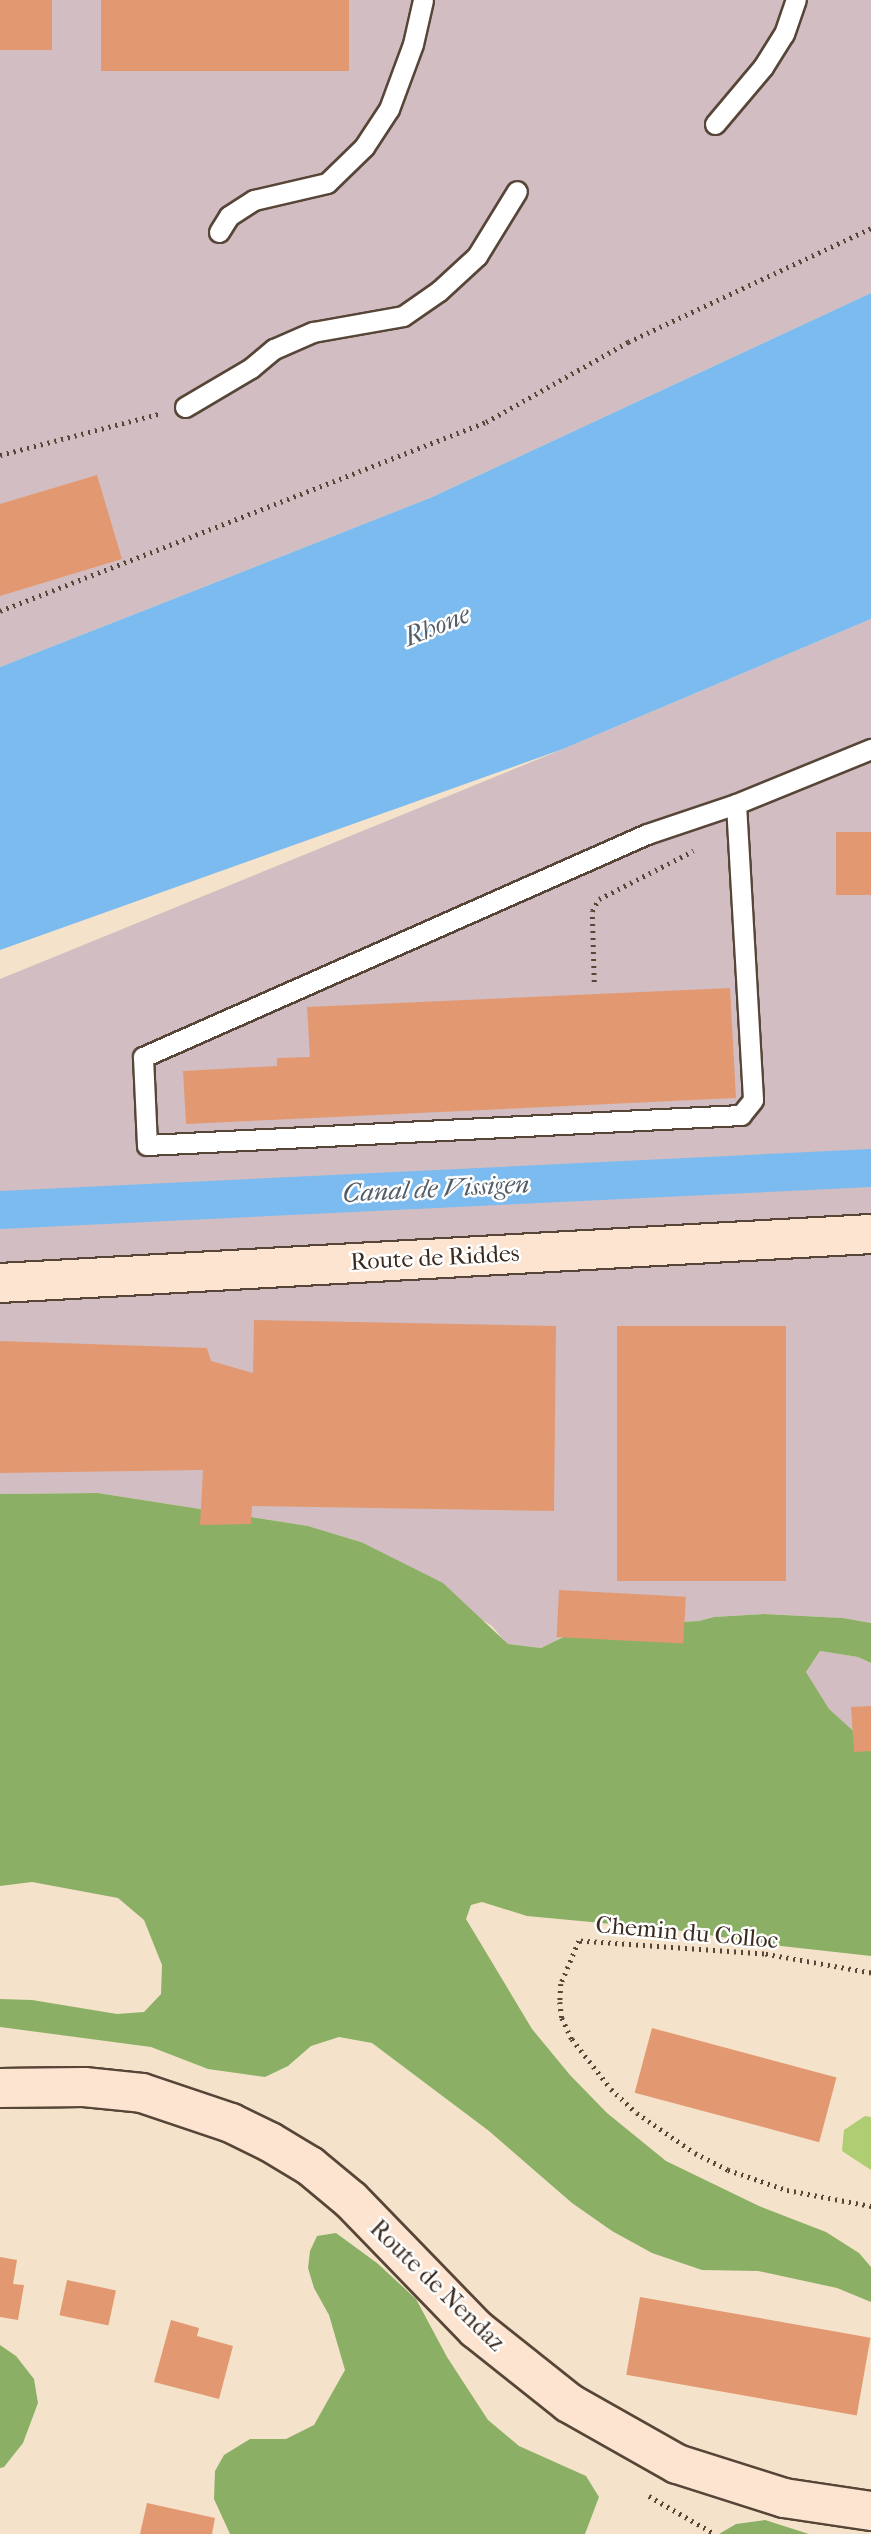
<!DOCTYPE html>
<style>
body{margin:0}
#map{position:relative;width:871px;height:2534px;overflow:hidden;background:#f4e3ca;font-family:"IM FELL French Canon",serif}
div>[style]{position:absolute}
.industrial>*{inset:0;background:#d2bec2}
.green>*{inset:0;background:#afcd73}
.forest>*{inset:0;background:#8bb065}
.water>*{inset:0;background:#7bbbef}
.canal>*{height:38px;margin:-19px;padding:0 19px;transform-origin:19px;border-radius:19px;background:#7bbbef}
.building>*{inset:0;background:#e29972;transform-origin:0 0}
.path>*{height:4.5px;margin-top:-2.25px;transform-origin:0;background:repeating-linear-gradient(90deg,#574638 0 2px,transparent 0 7px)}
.roads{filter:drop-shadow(2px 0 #574638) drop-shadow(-2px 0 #574638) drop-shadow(0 2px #574638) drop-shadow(0 -2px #574638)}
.lane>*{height:19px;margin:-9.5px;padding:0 9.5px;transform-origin:9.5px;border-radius:9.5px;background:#fff}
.secondary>*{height:38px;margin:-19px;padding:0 19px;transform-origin:19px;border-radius:19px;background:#fde4d0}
span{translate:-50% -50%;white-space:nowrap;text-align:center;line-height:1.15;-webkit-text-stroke:5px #fff;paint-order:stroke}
.street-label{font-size:24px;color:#3b2a1e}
.water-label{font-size:26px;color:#515d67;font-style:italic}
</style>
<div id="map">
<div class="industrial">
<div style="clip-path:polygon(0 0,871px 0,871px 293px,430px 498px,0 667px)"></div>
<div style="clip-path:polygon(871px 619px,871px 1623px,843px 1618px,764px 1614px,714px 1617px,699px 1621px,584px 1627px,541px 1648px,507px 1644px,492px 1626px,361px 1542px,308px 1526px,98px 1493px,0 1494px,0 979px,563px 749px)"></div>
<div style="clip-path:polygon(820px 1651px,858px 1657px,871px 1663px,871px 1747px,828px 1709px,806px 1672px)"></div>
</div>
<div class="green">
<div style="clip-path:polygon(865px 2116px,871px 2117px,871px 2170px,842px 2151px,844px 2130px)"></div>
</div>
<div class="forest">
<div style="clip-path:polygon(98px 1493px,308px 1526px,361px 1542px,443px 1583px,508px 1644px,541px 1648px,584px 1627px,699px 1621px,714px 1617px,764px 1614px,843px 1618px,871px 1623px,871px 1663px,858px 1657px,820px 1651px,806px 1672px,829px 1709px,871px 1747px,871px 1956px,781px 1946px,676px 1930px,527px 1916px,482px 1902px,471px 1905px,466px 1919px,532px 2029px,570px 2075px,607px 2113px,666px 2161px,759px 2206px,826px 2232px,859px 2253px,871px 2267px,871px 2302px,837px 2288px,758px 2271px,702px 2270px,652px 2253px,612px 2231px,572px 2203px,489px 2131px,372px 2043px,339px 2037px,311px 2046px,288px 2066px,265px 2077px,208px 2069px,151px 2047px,0 2027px,0 1999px,32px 2000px,117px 2014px,144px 2012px,161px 1994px,162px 1965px,144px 1920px,118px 1898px,32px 1882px,0 1886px,0 1494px)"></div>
<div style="clip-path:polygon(336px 2233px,377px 2263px,416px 2299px,447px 2357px,488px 2420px,519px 2446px,586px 2476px,599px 2497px,585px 2534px,230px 2534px,214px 2499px,215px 2471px,224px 2455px,250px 2439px,286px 2439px,314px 2425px,345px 2370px,329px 2315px,314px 2288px,308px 2268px,310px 2251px,317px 2236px)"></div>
<div style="clip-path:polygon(0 2345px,16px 2356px,34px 2379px,38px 2403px,23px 2443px,4px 2467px,0 2468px)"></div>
<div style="clip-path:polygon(765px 2520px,809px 2534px,719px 2534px,736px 2524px)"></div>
</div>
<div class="water">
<div style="clip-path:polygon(871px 293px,871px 619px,563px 749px,0 950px,0 667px,430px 498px)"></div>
</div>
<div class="canal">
<div style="left:0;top:1210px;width:872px;rotate:-2.76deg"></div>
</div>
<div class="building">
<div style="left:0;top:0;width:52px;height:50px"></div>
<div style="left:101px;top:0;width:248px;height:71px"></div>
<div style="clip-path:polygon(97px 475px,122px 559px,0 596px,0 504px)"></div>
<div style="left:871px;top:832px;width:63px;height:35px;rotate:90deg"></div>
<div style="clip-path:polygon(730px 988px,736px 1098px,186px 1124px,183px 1071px,277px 1066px,277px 1058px,310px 1057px,307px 1007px)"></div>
<div style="clip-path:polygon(254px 1320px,556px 1326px,554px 1511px,252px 1506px,251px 1524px,200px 1525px,203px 1470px,0 1473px,0 1341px,207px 1348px,211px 1361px,253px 1373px)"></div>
<div style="left:617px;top:1326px;width:169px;height:255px"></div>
<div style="left:559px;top:1590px;width:127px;height:47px;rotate:3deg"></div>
<div style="clip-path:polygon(871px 1706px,871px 1751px,854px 1752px,851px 1707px)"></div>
<div style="left:652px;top:2028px;width:191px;height:67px;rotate:15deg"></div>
<div style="clip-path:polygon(0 2257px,17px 2260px,13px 2284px,24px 2285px,18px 2320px,0 2317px)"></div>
<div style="left:67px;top:2280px;width:50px;height:36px;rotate:12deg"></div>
<div style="left:640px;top:2297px;width:234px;height:79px;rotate:10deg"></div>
<div style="clip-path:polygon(171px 2320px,199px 2328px,197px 2336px,233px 2346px,219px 2399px,154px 2382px)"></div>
<div style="clip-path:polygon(147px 2503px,215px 2518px,212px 2534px,140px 2534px)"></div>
</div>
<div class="path">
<div style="left:0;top:455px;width:164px;rotate:-14.5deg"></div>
<div style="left:0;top:611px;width:521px;rotate:-21.25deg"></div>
<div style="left:486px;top:422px;width:163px;rotate:-29.4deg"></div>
<div style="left:628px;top:342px;width:268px;rotate:-25.1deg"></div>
<div style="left:594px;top:982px;width:71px;rotate:-91.6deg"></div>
<div style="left:592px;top:911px;width:14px;rotate:-60deg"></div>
<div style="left:599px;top:899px;width:106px;rotate:-27.1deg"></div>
<div style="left:871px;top:1973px;width:109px;rotate:-169.9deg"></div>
<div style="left:764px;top:1954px;width:185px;rotate:-176deg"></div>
<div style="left:579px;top:1941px;width:47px;rotate:112.7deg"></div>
<div style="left:561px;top:1984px;width:18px;rotate:93deg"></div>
<div style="left:560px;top:2002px;width:16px;rotate:83deg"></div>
<div style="left:562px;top:2018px;width:23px;rotate:65deg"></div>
<div style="left:572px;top:2039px;width:63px;rotate:52deg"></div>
<div style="left:611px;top:2089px;width:35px;rotate:43deg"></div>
<div style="left:637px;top:2113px;width:70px;rotate:34.6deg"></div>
<div style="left:695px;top:2153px;width:37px;rotate:27deg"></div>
<div style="left:728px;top:2170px;width:62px;rotate:18.7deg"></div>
<div style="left:787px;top:2190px;width:86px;rotate:10.8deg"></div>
<div style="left:649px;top:2496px;width:76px;rotate:29.9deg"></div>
</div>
<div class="roads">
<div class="lane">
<div style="left:715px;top:124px;width:75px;rotate:-49.9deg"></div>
<div style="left:763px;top:67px;width:39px;rotate:-58deg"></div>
<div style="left:784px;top:34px;width:36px;rotate:-71deg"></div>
<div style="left:219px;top:232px;width:19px;rotate:-58deg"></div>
<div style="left:229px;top:216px;width:30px;rotate:-33deg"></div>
<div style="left:254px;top:200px;width:75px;rotate:-13.1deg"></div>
<div style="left:327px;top:183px;width:52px;rotate:-44.2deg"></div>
<div style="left:364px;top:147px;width:45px;rotate:-56.7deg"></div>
<div style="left:389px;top:109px;width:69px;rotate:-69.7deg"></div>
<div style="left:413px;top:44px;width:45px;rotate:-77.2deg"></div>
<div style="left:185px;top:407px;width:77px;rotate:-30.6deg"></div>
<div style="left:251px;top:368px;width:30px;rotate:-40deg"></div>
<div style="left:274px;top:349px;width:43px;rotate:-23.6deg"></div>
<div style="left:313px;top:332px;width:91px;rotate:-10.1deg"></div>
<div style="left:403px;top:316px;width:44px;rotate:-34.8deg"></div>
<div style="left:439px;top:291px;width:52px;rotate:-42.6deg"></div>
<div style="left:477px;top:256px;width:76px;rotate:-58.4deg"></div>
<div style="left:736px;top:804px;width:296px;rotate:86.7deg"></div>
<div style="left:753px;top:1100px;width:19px;rotate:129deg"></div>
<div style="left:741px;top:1115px;width:595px;rotate:177.11deg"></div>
<div style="left:147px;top:1145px;width:88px;rotate:-92.6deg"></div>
<div style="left:143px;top:1057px;width:551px;rotate:-23.87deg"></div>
<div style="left:647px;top:834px;width:94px;rotate:-18.6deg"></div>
<div style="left:736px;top:804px;width:146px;rotate:-22.2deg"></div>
</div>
<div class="secondary">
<div style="left:0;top:1283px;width:872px;rotate:-3.22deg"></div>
<div style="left:0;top:2088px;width:84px;rotate:-0.7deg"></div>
<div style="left:84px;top:2087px;width:58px;rotate:5.9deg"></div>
<div style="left:142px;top:2093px;width:94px;rotate:18.6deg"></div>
<div style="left:231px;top:2123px;width:43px;rotate:26deg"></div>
<div style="left:270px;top:2142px;width:47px;rotate:31deg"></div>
<div style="left:310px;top:2166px;width:53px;rotate:39.7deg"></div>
<div style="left:351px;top:2200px;width:180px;rotate:45.9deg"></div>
<div style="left:476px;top:2329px;width:119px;rotate:38.5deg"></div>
<div style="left:569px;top:2403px;width:124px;rotate:29.5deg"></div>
<div style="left:677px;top:2464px;width:112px;rotate:17.6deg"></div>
<div style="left:784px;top:2498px;width:88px;rotate:8.5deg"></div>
</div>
</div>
<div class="street-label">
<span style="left:435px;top:1258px;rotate:-3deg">Route de Riddes</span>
<span style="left:687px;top:1933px;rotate:5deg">Chemin du Colloc</span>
<span style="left:437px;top:2286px;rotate:44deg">Route de Nendaz</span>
</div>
<div class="water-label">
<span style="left:437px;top:626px;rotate:-22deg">Rhone</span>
<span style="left:436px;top:1189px;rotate:-3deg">Canal de Vissigen</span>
</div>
</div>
